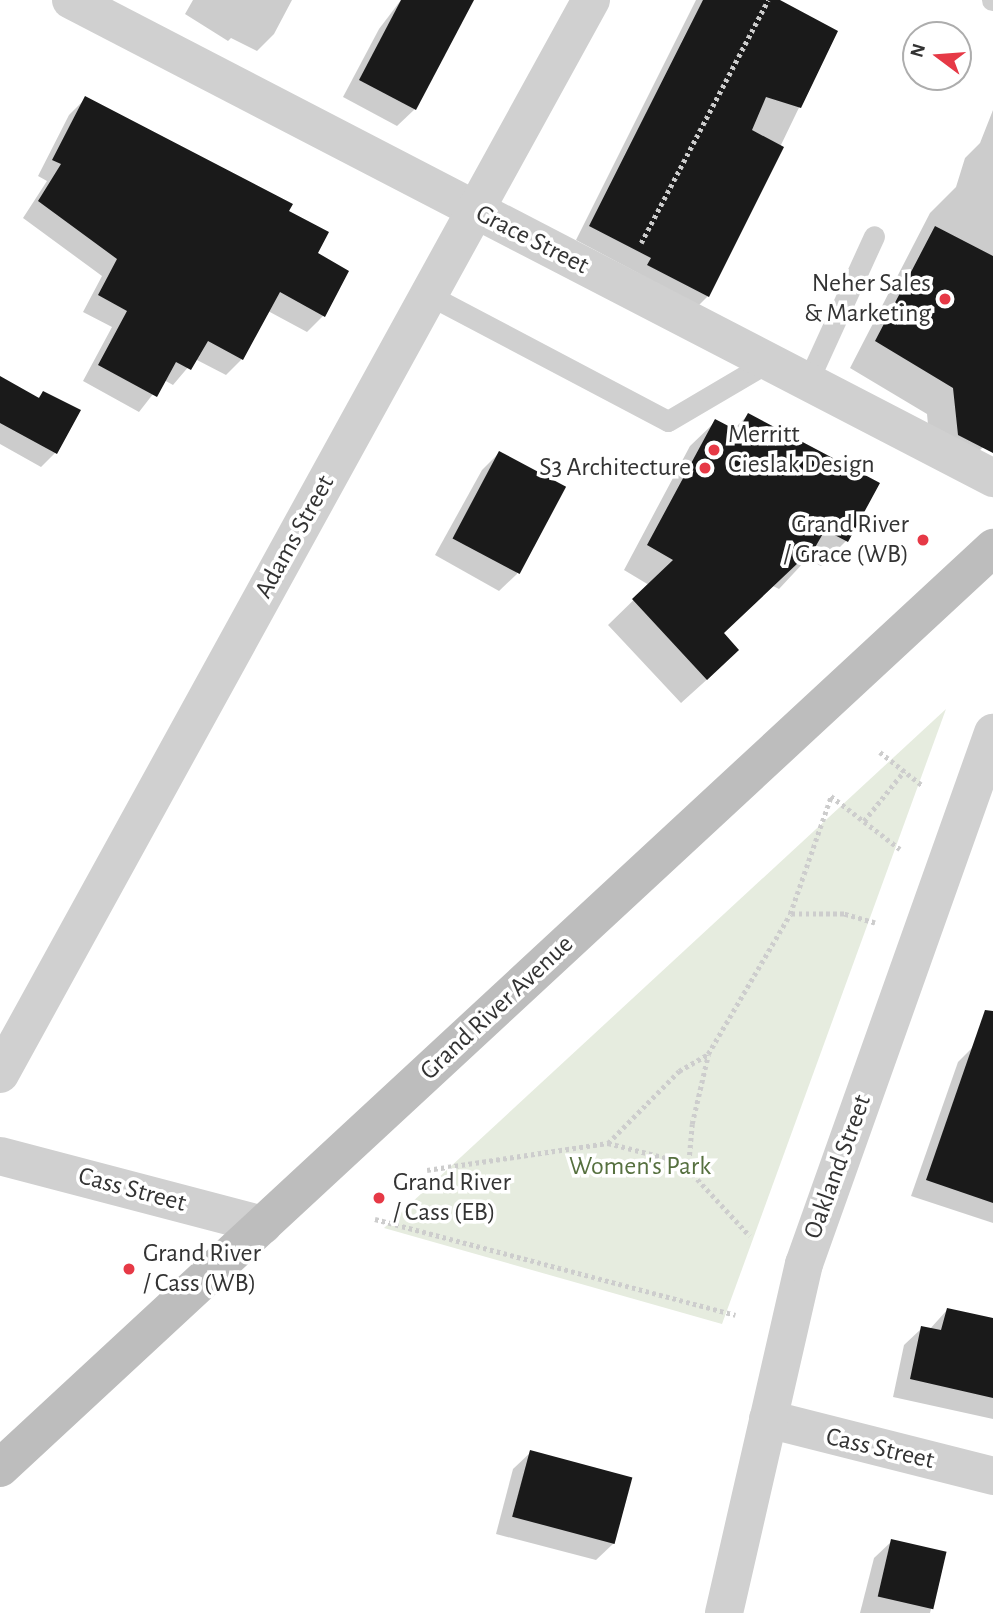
<!DOCTYPE html>
<style>
body{margin:0}
#map{position:relative;width:993px;height:1613px;overflow:hidden;background:#fff;font-family:"Alegreya Sans",sans-serif}
div>[style]{position:absolute}
.green>*{inset:0;background:#e6ecdf}
.shadow>*{inset:0;background:#0003}
.building>*{inset:0;background:#1a1a1a;transform-origin:0 0}
.path>*{height:4.5px;margin-top:-2.25px;transform-origin:0;background:repeating-linear-gradient(90deg,#cdcdcd 0 3.5px,transparent 0 7px)}
.lane>*{height:21px;margin:-10.5px;padding:0 10.5px;transform-origin:10.5px;border-radius:10.5px;background:#d0d0d0}
.street>*{height:38px;margin:-19px;padding:0 19px;transform-origin:19px;border-radius:19px;background:#d0d0d0}
.secondary>*{height:38px;margin:-19px;padding:0 19px;transform-origin:19px;border-radius:19px;background:#bdbdbd}
.dots>*{width:19px;height:19px;translate:-50% -50%;box-sizing:border-box;border:4px solid #fff;border-radius:50%}
span{translate:-50% -50%;white-space:nowrap;text-align:center;line-height:1.15;-webkit-text-stroke:7px #fff;paint-order:stroke}
.street-label{font-size:26px;color:#333}
.poi-label{font-size:26px;color:#333}
.right{translate:-100% -50%;text-align:right}
.left{translate:0 -50%;text-align:left}
.park-label{font-size:26px;color:#56703f}
.north{position:absolute;left:902px;top:21px;width:70px;height:70px;box-sizing:border-box;background:#fff;border:2px solid #adadad;border-radius:50%;rotate:286deg;font-size:19px;font-weight:700;line-height:28px;text-align:center;color:#333}
.north::after{content:'';display:block;margin:auto;width:24px;height:32px;background:#e63946;clip-path:polygon(50% 0,100% 100%,50% 72%,0 100%)}
</style>
<div id="map">
<div class="green">
<div style="clip-path:polygon(946px 709px,722px 1324px,384px 1228px)"></div>
</div>
<div class="shadow">
<div style="clip-path:polygon(193px 0,292px 0,274px 34px,257px 51px,231px 38px,228px 41px,185px 14px)"></div>
<div style="clip-path:polygon(401px 0,472px 0,415px 109px,397px 126px,343px 97px,379px 29px)"></div>
<div style="clip-path:polygon(696px 0,775px 0,836px 31px,708px 296px,694px 310px,638px 273px,576px 240px)"></div>
<div style="clip-path:polygon(86px 98px,286px 212px,315px 254px,323px 316px,307px 332px,268px 311px,242px 359px,226px 375px,195px 359px,173px 385px,164px 380px,139px 412px,83px 381px,112px 327px,83px 312px,102px 276px,23px 218px,47px 181px,38px 176px,69px 115px)"></div>
<div style="clip-path:polygon(993px 110px,993px 438px,966px 463px,930px 447px,927px 414px,850px 368px,930px 213px,956px 187px,965px 158px,980px 143px)"></div>
<div style="clip-path:polygon(0 378px,37px 399px,43px 393px,79px 411px,55px 453px,41px 467px,0 444px)"></div>
<div style="clip-path:polygon(748px 415px,878px 484px,846px 541px,821px 566px,807px 559px,779px 589px,773px 586px,722px 634px,712px 675px,681px 703px,608px 625px,649px 585px,624px 570px,690px 446px,715px 422px,733px 430px)"></div>
<div style="clip-path:polygon(499px 453px,517px 574px,499px 591px,435px 555px,482px 470px)"></div>
<div style="clip-path:polygon(974px 1046px,993px 1052px,993px 1223px,911px 1196px,958px 1062px)"></div>
<div style="clip-path:polygon(947px 1310px,993px 1320px,993px 1419px,893px 1397px,904px 1345px,922px 1328px,929px 1330px)"></div>
<div style="clip-path:polygon(531px 1452px,614px 1543px,596px 1560px,496px 1534px,513px 1469px)"></div>
<div style="clip-path:polygon(892px 1541px,945px 1553px,930px 1613px,860px 1613px,874px 1558px)"></div>
</div>
<div class="building">
<div style="clip-path:polygon(401px 0,474px 0,416px 110px,359px 80px)"></div>
<div style="clip-path:polygon(703px 0,780px 0,838px 31px,801px 108px,766px 97px,752px 130px,784px 147px,709px 297px,647px 265px,651px 258px,589px 226px)"></div>
<div style="clip-path:polygon(85px 96px,293px 204px,289px 211px,329px 232px,318px 253px,349px 271px,325px 317px,280px 292px,243px 360px,208px 341px,191px 370px,176px 362px,157px 397px,98px 365px,127px 311px,98px 295px,117px 259px,38px 201px,61px 164px,52px 160px)"></div>
<div style="clip-path:polygon(935px 226px,993px 256px,993px 453px,958px 435px,953px 388px,875px 341px)"></div>
<div style="clip-path:polygon(0 376px,39px 398px,43px 391px,81px 410px,57px 454px,0 423px)"></div>
<div style="clip-path:polygon(748px 413px,880px 483px,848px 542px,825px 530px,805px 565px,799px 562px,724px 633px,739px 650px,707px 680px,632px 599px,673px 560px,647px 545px,715px 419px,738px 431px)"></div>
<div style="left:499px;top:451px;width:76px;height:99px;rotate:28deg"></div>
<div style="clip-path:polygon(985px 1010px,993px 1011px,993px 1203px,926px 1180px)"></div>
<div style="clip-path:polygon(947px 1308px,993px 1318px,993px 1398px,910px 1379px,921px 1326px,941px 1330px)"></div>
<div style="left:530px;top:1450px;width:106px;height:69px;rotate:15deg"></div>
<div style="left:891px;top:1539px;width:57px;height:59px;rotate:13deg"></div>
</div>
<div class="path">
<div style="left:641px;top:243px;width:274px;rotate:-62.4deg"></div>
<div style="left:880px;top:752px;width:55px;rotate:38.3deg"></div>
<div style="left:864px;top:821px;width:64px;rotate:-51.3deg"></div>
<div style="left:875px;top:923px;width:32px;rotate:-164deg"></div>
<div style="left:844px;top:914px;width:54px;rotate:180deg"></div>
<div style="left:790px;top:914px;width:125px;rotate:-70.8deg"></div>
<div style="left:831px;top:796px;width:87px;rotate:37.5deg"></div>
<div style="left:608px;top:1143px;width:101px;rotate:-45.4deg"></div>
<div style="left:679px;top:1071px;width:34px;rotate:-30deg"></div>
<div style="left:708px;top:1054px;width:162px;rotate:-59.6deg"></div>
<div style="left:688px;top:1169px;width:45px;rotate:-84.9deg"></div>
<div style="left:692px;top:1124px;width:71px;rotate:-76.9deg"></div>
<div style="left:427px;top:1170px;width:183px;rotate:-8.5deg"></div>
<div style="left:608px;top:1143px;width:64px;rotate:14.5deg"></div>
<div style="left:670px;top:1159px;width:21px;rotate:29deg"></div>
<div style="left:688px;top:1169px;width:91px;rotate:47.2deg"></div>
<div style="left:375px;top:1219px;width:373px;rotate:14.9deg"></div>
</div>
<div class="lane">
<div style="left:992px;top:0;width:1px"></div>
<div style="left:429px;top:295px;width:270px;rotate:27.8deg"></div>
<div style="left:668px;top:421px;width:118px;rotate:-30.5deg"></div>
<div style="left:808px;top:381px;width:159px;rotate:-65.5deg"></div>
</div>
<div class="street">
<div style="left:71px;top:0;width:1039px;rotate:27.4deg"></div>
<div style="left:0;top:1074px;width:1226px;rotate:-61.18deg"></div>
<div style="left:0;top:1156px;width:272px;rotate:14.7deg"></div>
<div style="left:768px;top:1419px;width:232px;rotate:14.2deg"></div>
<div style="left:724px;top:1613px;width:358px;rotate:-77.1deg"></div>
<div style="left:804px;top:1264px;width:564px;rotate:-70.41deg"></div>
</div>
<div class="secondary">
<div style="left:0;top:1468px;width:1354px;rotate:-42.81deg"></div>
</div>
<div class="dots">
<div style="left:945px;top:299px;background:#e63946"></div>
<div style="left:714px;top:450px;background:#e63946"></div>
<div style="left:705px;top:468px;background:#e63946"></div>
<div style="left:923px;top:540px;background:#e63946"></div>
<div style="left:379px;top:1198px;background:#e63946"></div>
<div style="left:129px;top:1269px;background:#e63946"></div>
</div>
<div class="street-label">
<span style="left:532px;top:240px;rotate:27deg">Grace Street</span>
<span style="left:295px;top:537px;rotate:-61deg">Adams Street</span>
<span style="left:497px;top:1008px;rotate:-43deg">Grand River Avenue</span>
<span style="left:838px;top:1167px;rotate:-70deg">Oakland Street</span>
<span style="left:132px;top:1190px;rotate:15deg">Cass Street</span>
<span style="left:880px;top:1449px;rotate:13deg">Cass Street</span>
</div>
<div class="poi-label">
<span class="right" style="left:931px;top:299px">Neher Sales<br>&amp; Marketing</span>
<span class="left" style="left:728px;top:450px">Merritt<br>Cieslak Design</span>
<span class="right" style="left:691px;top:468px">S3 Architecture</span>
<span class="right" style="left:909px;top:540px">Grand River<br>/ Grace (WB)</span>
<span class="left" style="left:393px;top:1198px">Grand River<br>/ Cass (EB)</span>
<span class="left" style="left:143px;top:1269px">Grand River<br>/ Cass (WB)</span>
</div>
<div class="park-label">
<span style="left:640px;top:1167px">Women's Park</span>
</div>
<div class="north">N</div>
</div>
